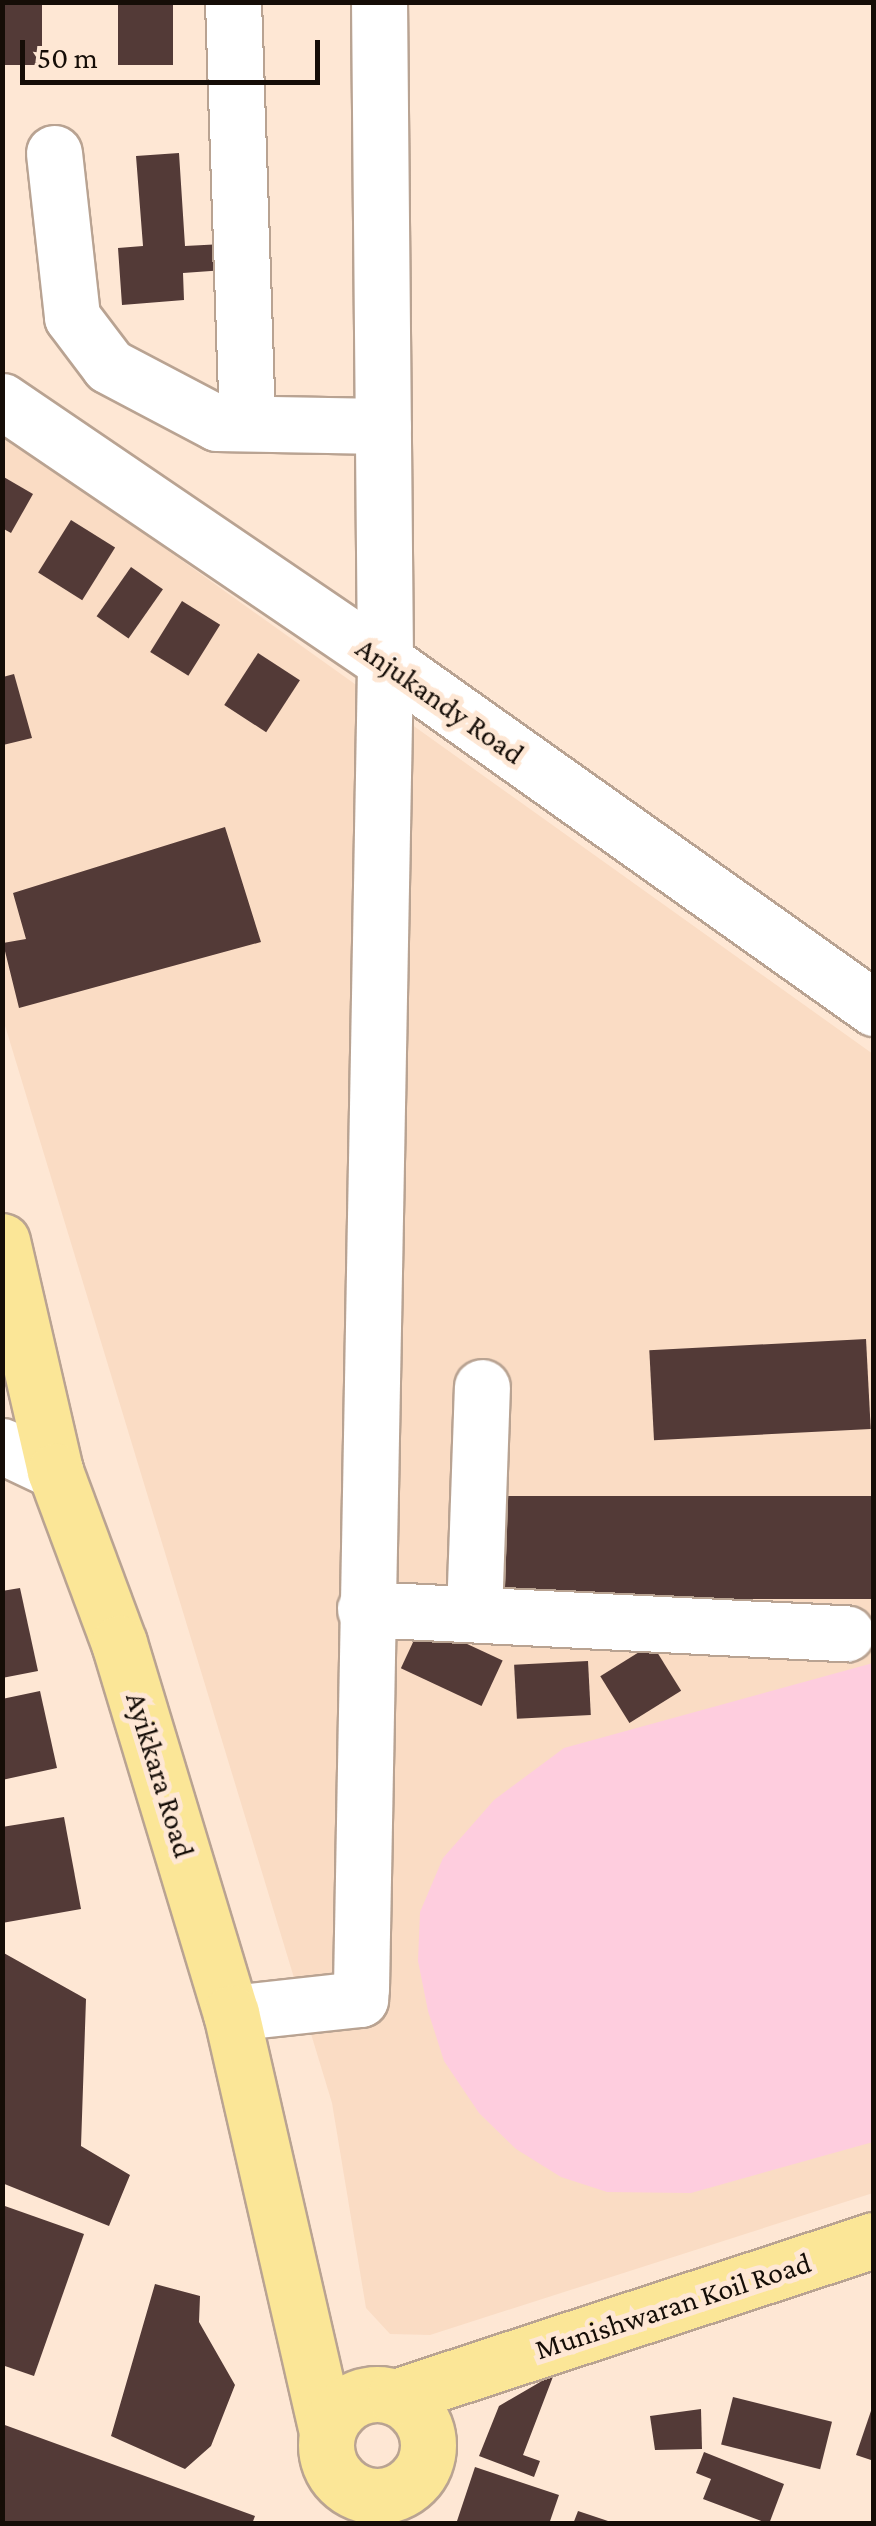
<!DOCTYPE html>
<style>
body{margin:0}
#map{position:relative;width:876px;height:2526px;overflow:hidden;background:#fee7d4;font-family:"Crimson Pro",serif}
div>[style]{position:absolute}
.built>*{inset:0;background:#fadcc4}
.green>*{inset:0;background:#fecdde}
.building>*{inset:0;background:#533a37;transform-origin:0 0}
.roads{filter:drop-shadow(2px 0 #b9a392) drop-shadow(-2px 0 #b9a392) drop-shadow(0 2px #b9a392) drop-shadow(0 -2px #b9a392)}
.minor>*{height:55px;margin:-27.5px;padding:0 27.5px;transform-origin:27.5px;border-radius:27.5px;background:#fff}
.major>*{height:55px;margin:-27.5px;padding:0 27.5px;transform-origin:27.5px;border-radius:27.5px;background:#fbe697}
.major>.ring{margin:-27.5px;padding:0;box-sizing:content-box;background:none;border:55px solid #fbe697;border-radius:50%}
span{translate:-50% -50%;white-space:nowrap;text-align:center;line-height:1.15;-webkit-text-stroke:10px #fee7d4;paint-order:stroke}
.street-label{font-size:30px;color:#150d07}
.frame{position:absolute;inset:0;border:5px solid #150d07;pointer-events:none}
.scale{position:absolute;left:20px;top:40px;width:300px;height:45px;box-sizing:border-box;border:5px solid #150d07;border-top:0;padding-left:12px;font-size:30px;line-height:35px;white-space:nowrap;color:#150d07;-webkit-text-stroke:8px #fee7d4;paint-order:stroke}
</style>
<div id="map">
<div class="built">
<div style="clip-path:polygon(2px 432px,873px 1054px,873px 2193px,430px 2335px,390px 2334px,366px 2308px,332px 2103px,3px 1019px)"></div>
</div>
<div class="green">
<div style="clip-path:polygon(873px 1663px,873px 2142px,691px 2193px,607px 2192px,561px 2177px,516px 2149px,479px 2113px,444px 2061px,428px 2011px,418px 1961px,420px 1912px,443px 1858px,494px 1800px,564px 1748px)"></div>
</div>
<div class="building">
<div style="left:2px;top:2px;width:40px;height:63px"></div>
<div style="left:118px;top:2px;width:55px;height:63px"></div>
<div style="clip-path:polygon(179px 153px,185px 246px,223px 244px,225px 270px,183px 273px,184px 300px,122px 305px,118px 248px,143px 246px,136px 156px)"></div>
<div style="clip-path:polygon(2px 476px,33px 494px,11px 533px,2px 528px)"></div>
<div style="left:71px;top:520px;width:52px;height:62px;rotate:32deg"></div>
<div style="left:131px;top:567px;width:39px;height:60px;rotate:35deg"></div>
<div style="left:182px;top:601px;width:45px;height:60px;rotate:32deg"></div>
<div style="left:258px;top:653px;width:50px;height:62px;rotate:33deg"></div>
<div style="clip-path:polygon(14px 674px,32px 738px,3px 745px,3px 677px)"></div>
<div style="clip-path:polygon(225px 827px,261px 942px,19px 1008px,3px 943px,26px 939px,13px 893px)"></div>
<div style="left:866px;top:1339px;width:90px;height:217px;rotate:87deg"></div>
<div style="left:502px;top:1496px;width:372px;height:103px"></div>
<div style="clip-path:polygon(20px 1588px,38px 1671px,2px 1678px,2px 1591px)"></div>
<div style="left:422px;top:1623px;width:89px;height:50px;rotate:25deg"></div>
<div style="left:652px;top:1644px;width:55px;height:61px;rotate:58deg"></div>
<div style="left:588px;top:1661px;width:54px;height:74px;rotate:87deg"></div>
<div style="clip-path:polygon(40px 1691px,57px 1768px,2px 1780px,2px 1699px)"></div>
<div style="clip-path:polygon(64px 1817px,81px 1909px,2px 1923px,2px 1827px)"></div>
<div style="clip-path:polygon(2px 1952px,86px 1999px,81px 2146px,130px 2175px,109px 2226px,2px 2183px)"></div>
<div style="clip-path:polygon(2px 2205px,84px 2234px,34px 2376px,2px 2365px)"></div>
<div style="clip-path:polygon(155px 2284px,200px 2296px,199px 2322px,235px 2385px,211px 2446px,185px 2469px,111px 2436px)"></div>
<div style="clip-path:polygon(554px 2374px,523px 2455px,540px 2461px,534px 2477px,479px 2456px,499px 2406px)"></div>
<div style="left:733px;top:2397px;width:102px;height:49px;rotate:14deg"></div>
<div style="clip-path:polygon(873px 2405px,874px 2405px,874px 2461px,856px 2455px)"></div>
<div style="clip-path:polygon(701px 2409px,702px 2449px,655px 2450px,650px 2416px)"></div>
<div style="clip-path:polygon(2px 2424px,255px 2516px,252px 2524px,2px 2524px)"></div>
<div style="clip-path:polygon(704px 2452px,784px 2484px,769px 2524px,703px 2499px,711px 2479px,696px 2473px)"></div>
<div style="clip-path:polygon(475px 2467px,559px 2495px,549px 2524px,456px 2524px)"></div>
<div style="clip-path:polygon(578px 2511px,614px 2523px,614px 2524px,573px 2524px)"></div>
</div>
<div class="roads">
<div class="minor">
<div style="left:233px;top:2px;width:420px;rotate:88.1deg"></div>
<div style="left:54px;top:153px;width:165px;rotate:83.7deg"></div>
<div style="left:72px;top:317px;width:61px;rotate:52.9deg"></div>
<div style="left:109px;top:366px;width:122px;rotate:27.8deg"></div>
<div style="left:217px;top:423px;width:166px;rotate:1deg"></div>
<div style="left:2px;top:401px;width:463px;rotate:34.2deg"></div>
<div style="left:385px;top:661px;width:600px;rotate:35.36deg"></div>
<div style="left:2px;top:1446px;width:59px;rotate:25.3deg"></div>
<div style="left:365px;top:1609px;width:482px;rotate:2.9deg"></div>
<div style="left:474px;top:1614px;width:227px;rotate:-88deg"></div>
<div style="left:231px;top:2013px;width:130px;rotate:-6.2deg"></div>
<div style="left:360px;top:1999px;width:11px;rotate:-85deg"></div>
<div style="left:361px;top:1988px;width:1327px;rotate:-88.96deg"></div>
<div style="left:385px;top:661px;width:659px;rotate:-90.52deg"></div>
</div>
<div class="major">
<div style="left:2px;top:1241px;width:236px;rotate:77deg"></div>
<div style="left:55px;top:1471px;width:184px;rotate:69.6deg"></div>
<div style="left:119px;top:1643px;width:387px;rotate:73.2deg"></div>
<div style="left:231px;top:2013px;width:429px;rotate:77.1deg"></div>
<div class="ring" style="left:326px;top:2394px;width:47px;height:47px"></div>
<div style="left:395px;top:2397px;width:504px;rotate:-18.15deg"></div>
</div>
</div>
<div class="street-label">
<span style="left:440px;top:701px;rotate:35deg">Anjukandy Road</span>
<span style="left:160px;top:1775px;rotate:73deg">Ayikkara Road</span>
<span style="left:673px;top:2306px;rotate:-18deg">Munishwaran Koil Road</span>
</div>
<div class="frame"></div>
<div class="scale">50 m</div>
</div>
